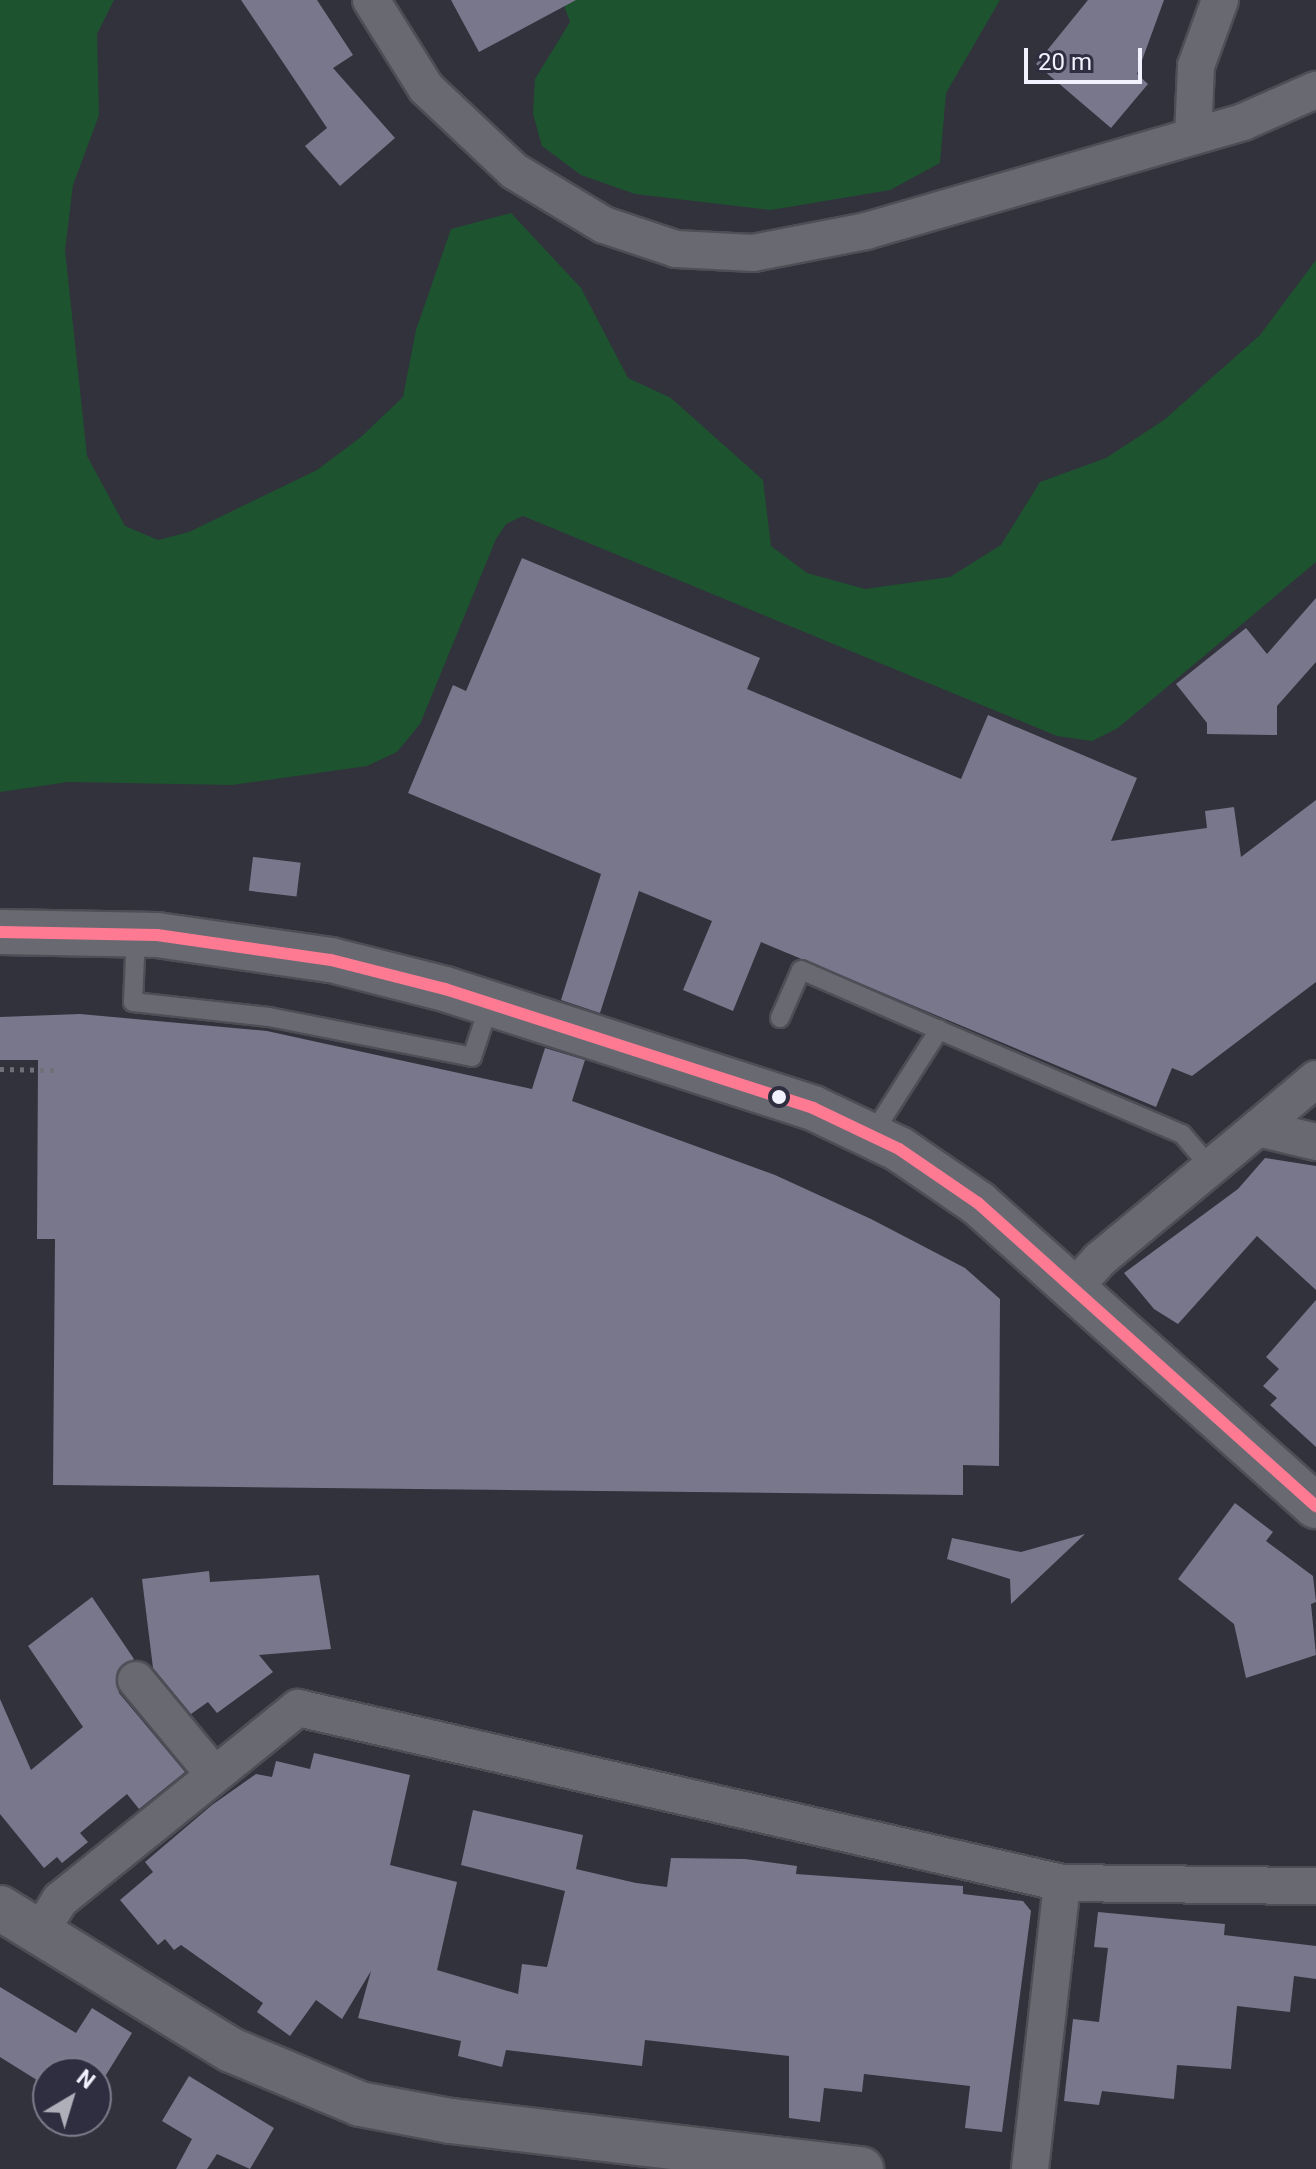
<!DOCTYPE html>
<style>
body{margin:0}
#map{position:relative;width:1316px;height:2169px;overflow:hidden;background:#32323c;font-family:Roboto,sans-serif}
div>[style]{position:absolute}
.green>*{inset:0;background:#1d532f}
.building>*{inset:0;background:#78778c;transform-origin:0 0}
.path>*{height:5px;margin-top:-2.5px;transform-origin:0;background:repeating-linear-gradient(90deg,#6f7078 0 4px,transparent 0 10px)}
.roads{filter:drop-shadow(2px 0 #4e4e57) drop-shadow(-2px 0 #4e4e57) drop-shadow(0 2px #4e4e57) drop-shadow(0 -2px #4e4e57)}
.lane>*{height:18px;margin:-9px;padding:0 9px;transform-origin:9px;border-radius:9px;background:#696971}
.street>*{height:36px;margin:-18px;padding:0 18px;transform-origin:18px;border-radius:18px;background:#696971}
.secondary>*{height:44px;margin:-22px;padding:0 22px;transform-origin:22px;border-radius:22px;background:#696971}
.bus-1>*{height:12px;margin:-6px;padding:0 6px;transform-origin:6px;border-radius:6px;background:#fe7a93}
.dots>*{width:22px;height:22px;translate:-50% -50%;box-sizing:border-box;border:4px solid #2e2e40;border-radius:50%}
span{translate:-50% -50%;white-space:nowrap;text-align:center;line-height:1.15;-webkit-text-stroke:8px #2e2e40;paint-order:stroke}
.north{position:absolute;left:32px;top:2057px;width:80px;height:80px;box-sizing:border-box;background:#2e2e40;border:2px solid #7c7c8c;border-radius:50%;rotate:38deg;font-size:22px;font-weight:700;line-height:32px;text-align:center;color:#f2f2fe}
.north::after{content:'';display:block;margin:auto;width:28px;height:36px;background:#afafba;clip-path:polygon(50% 0,100% 100%,50% 72%,0 100%)}
.scale{position:absolute;left:1024px;top:48px;width:118px;height:36px;box-sizing:border-box;border:4px solid #f2f2fe;border-top:0;padding-left:10px;font-size:24px;line-height:28px;white-space:nowrap;color:#f2f2fe;-webkit-text-stroke:6px #2e2e40;paint-order:stroke}
</style>
<div id="map">
<div class="green">
<div style="clip-path:polygon(0 0,114px 0,97px 34px,99px 115px,73px 185px,65px 250px,87px 456px,125px 526px,158px 540px,189px 532px,317px 470px,361px 437px,403px 397px,416px 330px,451px 229px,511px 213px,581px 288px,628px 378px,671px 398px,763px 480px,771px 546px,807px 573px,865px 589px,950px 577px,1001px 545px,1040px 482px,1106px 458px,1164px 420px,1260px 335px,1316px 260px,1316px 562px,1118px 728px,1092px 741px,1057px 736px,523px 516px,506px 524px,496px 539px,420px 724px,397px 752px,367px 766px,232px 785px,68px 782px,0 792px)"></div>
<div style="clip-path:polygon(562px 0,1000px 0,946px 93px,940px 163px,890px 190px,771px 210px,635px 194px,581px 175px,542px 146px,533px 114px,535px 79px,570px 22px)"></div>
</div>
<div class="building">
<div style="clip-path:polygon(241px 0,317px 0,353px 55px,333px 68px,395px 138px,340px 186px,305px 146px,327px 128px)"></div>
<div style="clip-path:polygon(451px 0,576px 0,479px 52px)"></div>
<div style="clip-path:polygon(1088px 0,1164px 0,1137px 74px,1148px 84px,1111px 128px,1036px 64px)"></div>
<div style="clip-path:polygon(522px 558px,760px 658px,747px 689px,961px 779px,988px 715px,1137px 778px,1111px 841px,1207px 828px,1205px 811px,1234px 807px,1241px 857px,1316px 800px,1316px 982px,1192px 1076px,1172px 1068px,1156px 1107px,761px 942px,733px 1011px,683px 990px,712px 921px,639px 891px,600px 1013px,561px 1000px,601px 874px,408px 793px,453px 685px,466px 691px)"></div>
<div style="clip-path:polygon(1316px 598px,1316px 662px,1277px 706px,1277px 735px,1207px 734px,1207px 723px,1176px 684px,1246px 628px,1267px 654px)"></div>
<div style="left:253px;top:857px;width:48px;height:34px;rotate:7deg"></div>
<div style="clip-path:polygon(80px 1014px,267px 1031px,532px 1089px,545px 1048px,585px 1060px,572px 1101px,775px 1175px,871px 1219px,965px 1268px,1000px 1299px,999px 1466px,963px 1465px,963px 1495px,53px 1485px,55px 1239px,37px 1239px,38px 1060px,0 1060px,0 1017px)"></div>
<div style="clip-path:polygon(1265px 1158px,1316px 1166px,1316px 1290px,1257px 1236px,1178px 1324px,1154px 1309px,1124px 1273px,1238px 1189px)"></div>
<div style="clip-path:polygon(1316px 1300px,1316px 1447px,1270px 1405px,1277px 1398px,1263px 1386px,1279px 1369px,1266px 1357px)"></div>
<div style="clip-path:polygon(1235px 1503px,1273px 1532px,1266px 1541px,1313px 1576px,1316px 1602px,1311px 1604px,1316px 1655px,1246px 1678px,1234px 1624px,1178px 1579px)"></div>
<div style="clip-path:polygon(1085px 1534px,1011px 1604px,1010px 1579px,947px 1559px,952px 1538px,1021px 1552px)"></div>
<div style="clip-path:polygon(209px 1571px,210px 1582px,319px 1575px,331px 1649px,259px 1655px,273px 1672px,217px 1713px,208px 1702px,191px 1714px,153px 1668px,142px 1579px)"></div>
<div style="clip-path:polygon(92px 1597px,134px 1659px,117px 1672px,119px 1693px,185px 1772px,139px 1809px,127px 1794px,80px 1833px,88px 1842px,62px 1863px,57px 1857px,44px 1868px,0 1814px,0 1699px,31px 1770px,83px 1727px,28px 1646px)"></div>
<div style="clip-path:polygon(314px 1753px,410px 1775px,390px 1865px,457px 1882px,437px 1970px,518px 1994px,522px 1964px,547px 1967px,565px 1891px,461px 1865px,473px 1810px,583px 1835px,576px 1869px,636px 1883px,667px 1887px,671px 1858px,745px 1859px,797px 1866px,796px 1874px,963px 1886px,963px 1894px,1023px 1901px,1031px 1911px,1002px 2132px,965px 2128px,970px 2086px,864px 2074px,862px 2092px,824px 2088px,820px 2122px,789px 2118px,789px 2056px,645px 2040px,642px 2066px,506px 2050px,502px 2067px,458px 2056px,461px 2041px,358px 2018px,371px 1971px,342px 2019px,316px 2000px,290px 2036px,257px 2012px,263px 2003px,181px 1945px,174px 1950px,165px 1939px,158px 1945px,120px 1900px,153px 1872px,145px 1862px,212px 1805px,256px 1774px,272px 1777px,276px 1761px,310px 1769px)"></div>
<div style="clip-path:polygon(1098px 1912px,1225px 1924px,1224px 1935px,1316px 1946px,1316px 1979px,1294px 1976px,1290px 2012px,1237px 2006px,1231px 2069px,1177px 2065px,1174px 2099px,1102px 2091px,1099px 2105px,1064px 2101px,1073px 2019px,1099px 2022px,1108px 1948px,1094px 1947px)"></div>
<div style="clip-path:polygon(0 1987px,76px 2033px,92px 2008px,132px 2033px,96px 2091px,96px 2073px,48px 2073px,48px 2087px,0 2057px)"></div>
<div style="clip-path:polygon(189px 2076px,274px 2128px,250px 2169px,217px 2154px,207px 2169px,176px 2169px,192px 2139px,162px 2121px)"></div>
</div>
<div class="path">
<div style="left:0;top:1069px;width:56px;rotate:1deg"></div>
</div>
<div class="roads">
<div class="lane">
<div style="left:136px;top:934px;width:68px;rotate:92.5deg"></div>
<div style="left:133px;top:1002px;width:137px;rotate:6.3deg"></div>
<div style="left:269px;top:1017px;width:207px;rotate:11.1deg"></div>
<div style="left:472px;top:1057px;width:57px;rotate:-71.6deg"></div>
<div style="left:780px;top:1018px;width:52px;rotate:-66.4deg"></div>
<div style="left:801px;top:970px;width:150px;rotate:23.5deg"></div>
<div style="left:872px;top:1135px;width:125px;rotate:-57.5deg"></div>
<div style="left:939px;top:1030px;width:264px;rotate:23.2deg"></div>
<div style="left:1182px;top:1134px;width:45px;rotate:49.5deg"></div>
</div>
<div class="street">
<div style="left:371px;top:0;width:104px;rotate:58deg"></div>
<div style="left:426px;top:88px;width:121px;rotate:43.3deg"></div>
<div style="left:514px;top:171px;width:105px;rotate:31deg"></div>
<div style="left:604px;top:225px;width:76px;rotate:18.4deg"></div>
<div style="left:676px;top:249px;width:77px;rotate:3deg"></div>
<div style="left:753px;top:253px;width:115px;rotate:-11deg"></div>
<div style="left:866px;top:231px;width:392px;rotate:-16.1deg"></div>
<div style="left:1243px;top:122px;width:80px;rotate:-23.7deg"></div>
<div style="left:1193px;top:136px;width:70px;rotate:-87.5deg"></div>
<div style="left:1196px;top:66px;width:70px;rotate:-70deg"></div>
<div style="left:1258px;top:1128px;width:76px;rotate:-40.2deg"></div>
<div style="left:1074px;top:1288px;width:38px;rotate:-48deg"></div>
<div style="left:1099px;top:1260px;width:207px;rotate:-39.7deg"></div>
<div style="left:1258px;top:1128px;width:60px;rotate:13.6deg"></div>
<div style="left:136px;top:1680px;width:121px;rotate:50.4deg"></div>
<div style="left:40px;top:1932px;width:38px;rotate:-58deg"></div>
<div style="left:60px;top:1900px;width:306px;rotate:-38.9deg"></div>
<div style="left:298px;top:1708px;width:784px;rotate:12.9deg"></div>
<div style="left:1062px;top:1883px;width:254px;rotate:0.7deg"></div>
<div style="left:1030px;top:2169px;width:288px;rotate:-83.6deg"></div>
</div>
<div class="secondary">
<div style="left:0;top:932px;width:157px;rotate:1.1deg"></div>
<div style="left:157px;top:935px;width:176px;rotate:8.2deg"></div>
<div style="left:331px;top:960px;width:118px;rotate:14.3deg"></div>
<div style="left:445px;top:989px;width:387px;rotate:17.9deg"></div>
<div style="left:813px;top:1108px;width:95px;rotate:25.5deg"></div>
<div style="left:899px;top:1149px;width:96px;rotate:34.4deg"></div>
<div style="left:978px;top:1203px;width:454px;rotate:41.9deg"></div>
<div style="left:0;top:1908px;width:271px;rotate:31.6deg"></div>
<div style="left:231px;top:2050px;width:140px;rotate:22.7deg"></div>
<div style="left:360px;top:2104px;width:93px;rotate:10.6deg"></div>
<div style="left:451px;top:2121px;width:413px;rotate:6.7deg"></div>
</div>
</div>
<div class="bus-1">
<div style="left:0;top:932px;width:157px;rotate:1.1deg"></div>
<div style="left:157px;top:935px;width:176px;rotate:8.2deg"></div>
<div style="left:331px;top:960px;width:118px;rotate:14.3deg"></div>
<div style="left:445px;top:989px;width:387px;rotate:17.9deg"></div>
<div style="left:813px;top:1108px;width:95px;rotate:25.5deg"></div>
<div style="left:899px;top:1149px;width:96px;rotate:34.4deg"></div>
<div style="left:978px;top:1203px;width:454px;rotate:41.9deg"></div>
</div>
<div class="dots">
<div style="left:779px;top:1097px;background:#f2f2fe"></div>
</div>
<div class="north">N</div>
<div class="scale">20 m</div>
</div>
